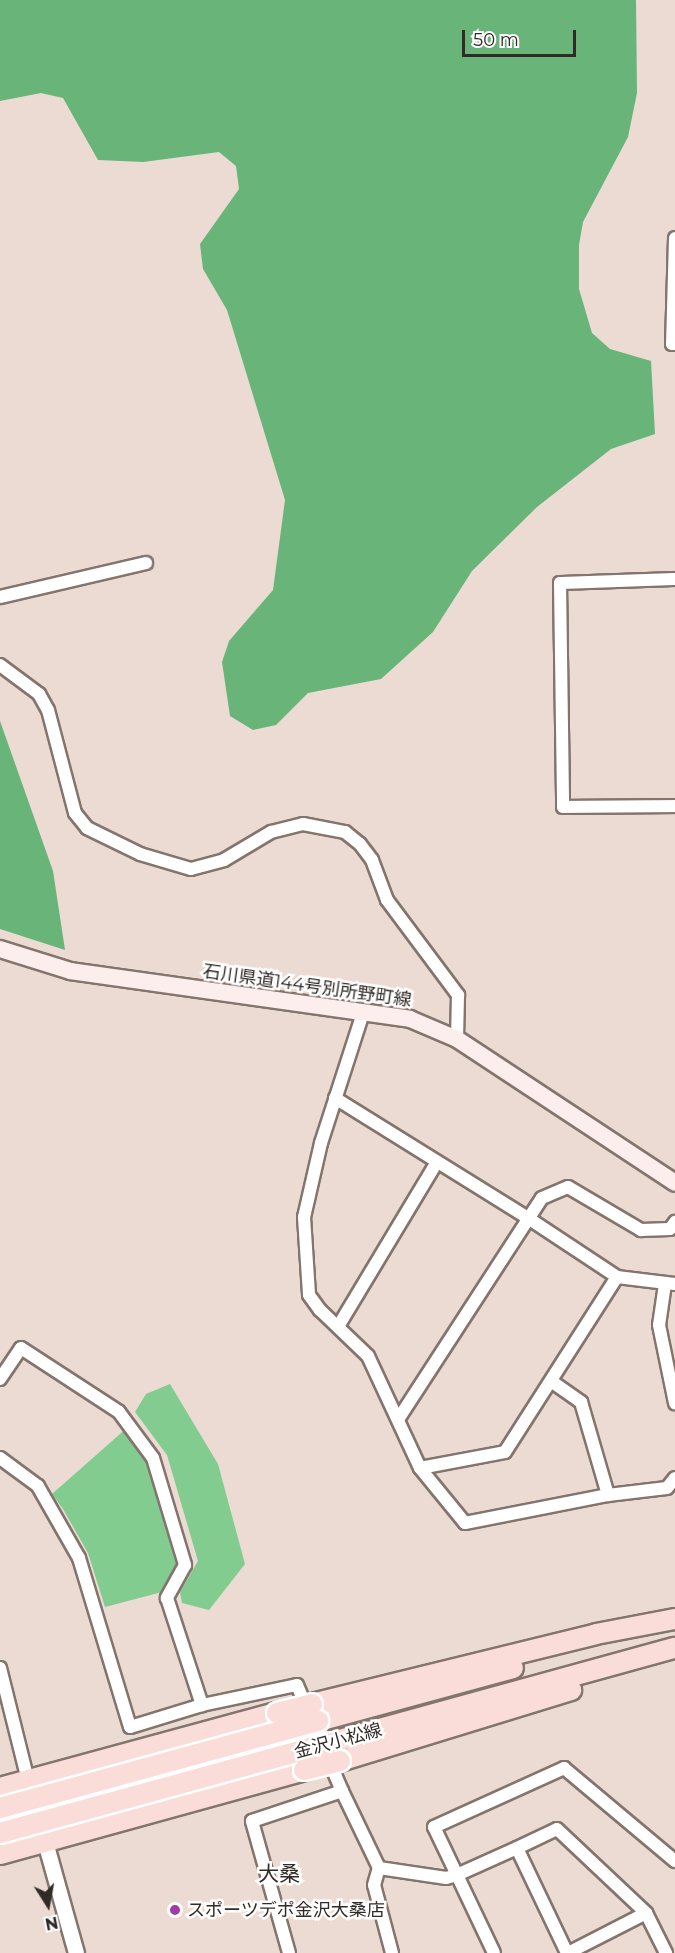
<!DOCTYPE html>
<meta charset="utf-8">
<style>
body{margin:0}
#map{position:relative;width:675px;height:1953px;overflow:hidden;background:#ebdbd2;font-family:Montserrat,"Noto Sans JP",sans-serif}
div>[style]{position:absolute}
.green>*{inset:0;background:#82cc8f}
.forest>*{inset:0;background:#69b478}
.roads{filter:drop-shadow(2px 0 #83756d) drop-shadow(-2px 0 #83756d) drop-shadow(0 2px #83756d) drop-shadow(0 -2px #83756d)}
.minor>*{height:12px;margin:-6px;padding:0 6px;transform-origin:6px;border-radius:6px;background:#fff}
.tertiary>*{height:15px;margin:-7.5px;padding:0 7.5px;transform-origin:7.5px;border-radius:7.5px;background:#fff}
.secondary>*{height:16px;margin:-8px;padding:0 8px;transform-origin:8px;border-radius:8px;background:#fceeec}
.primary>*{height:20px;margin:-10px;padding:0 10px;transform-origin:10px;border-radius:10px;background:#faddd8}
.bridges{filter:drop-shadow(2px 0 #fff) drop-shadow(-2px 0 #fff) drop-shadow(0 2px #fff) drop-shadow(0 -2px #fff)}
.primary-bridge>*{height:20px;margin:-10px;padding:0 10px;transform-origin:10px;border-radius:10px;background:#faddd8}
.dots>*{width:16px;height:16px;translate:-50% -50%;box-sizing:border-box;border:3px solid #fff;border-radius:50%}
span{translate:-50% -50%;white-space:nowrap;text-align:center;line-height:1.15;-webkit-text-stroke:5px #fff;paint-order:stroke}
.street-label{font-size:18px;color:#302b27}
.poi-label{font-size:18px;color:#302b27}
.left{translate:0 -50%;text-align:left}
.quarter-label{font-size:21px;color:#302b27}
.north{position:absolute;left:18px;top:1875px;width:60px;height:60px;-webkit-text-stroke:4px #fff;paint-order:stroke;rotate:169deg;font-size:16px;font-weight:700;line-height:24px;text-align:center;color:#302b27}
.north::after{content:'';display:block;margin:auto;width:21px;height:27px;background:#302b27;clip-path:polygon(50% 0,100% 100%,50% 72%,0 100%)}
.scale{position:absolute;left:462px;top:30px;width:114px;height:27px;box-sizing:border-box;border:3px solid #302b27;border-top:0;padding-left:8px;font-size:18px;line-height:21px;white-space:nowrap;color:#302b27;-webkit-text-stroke:4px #fff;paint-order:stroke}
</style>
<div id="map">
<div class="green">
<div style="clip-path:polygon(170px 1384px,218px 1464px,245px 1564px,209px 1610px,182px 1603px,180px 1592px,198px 1561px,167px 1455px,135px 1412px,146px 1394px)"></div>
<div style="clip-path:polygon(129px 1426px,153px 1458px,182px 1554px,162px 1592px,105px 1607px,88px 1553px,63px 1509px,52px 1494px)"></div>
</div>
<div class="forest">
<div style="clip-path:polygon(0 0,636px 0,637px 93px,628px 137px,583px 222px,579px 245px,579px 289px,592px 333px,610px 349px,651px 361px,655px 434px,611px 449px,537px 507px,472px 571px,433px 632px,381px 679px,308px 693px,276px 725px,253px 730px,230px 716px,222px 662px,229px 641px,273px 590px,285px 500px,227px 310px,203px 269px,200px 244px,239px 189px,236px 166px,219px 152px,143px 162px,98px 160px,63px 98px,41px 93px,0 101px)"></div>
<div style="clip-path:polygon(0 721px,53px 871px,65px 950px,0 929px)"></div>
</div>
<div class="roads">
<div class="minor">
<div style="left:675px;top:238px;width:106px;rotate:91.6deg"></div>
<div style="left:672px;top:344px;width:3px"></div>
<div style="left:675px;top:579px;width:115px;rotate:178deg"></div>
<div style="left:560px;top:583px;width:224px;rotate:89.2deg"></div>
<div style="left:563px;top:807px;width:112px;rotate:-0.5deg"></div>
<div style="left:0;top:597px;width:150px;rotate:-13.1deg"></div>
<div style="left:0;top:665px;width:49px;rotate:36.6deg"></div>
<div style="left:39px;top:694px;width:18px;rotate:61deg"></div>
<div style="left:48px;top:710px;width:106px;rotate:75.3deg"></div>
<div style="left:75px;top:813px;width:19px;rotate:51deg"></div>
<div style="left:87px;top:828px;width:59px;rotate:26.1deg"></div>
<div style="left:140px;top:854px;width:53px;rotate:16.4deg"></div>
<div style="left:191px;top:869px;width:34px;rotate:-15deg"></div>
<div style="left:224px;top:860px;width:55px;rotate:-30.8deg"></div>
<div style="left:271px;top:832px;width:33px;rotate:-14deg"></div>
<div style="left:303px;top:824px;width:43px;rotate:10.8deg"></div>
<div style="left:345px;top:832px;width:19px;rotate:39deg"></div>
<div style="left:360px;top:844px;width:20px;rotate:53deg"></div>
<div style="left:372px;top:860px;width:43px;rotate:69.4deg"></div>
<div style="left:387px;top:900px;width:119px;rotate:53.2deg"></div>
<div style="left:458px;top:995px;width:44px;rotate:91.3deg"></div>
<div style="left:363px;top:1013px;width:137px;rotate:107.9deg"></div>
<div style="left:321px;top:1143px;width:76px;rotate:102.9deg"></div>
<div style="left:304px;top:1217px;width:78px;rotate:86.3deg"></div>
<div style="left:309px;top:1295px;width:19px;rotate:54deg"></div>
<div style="left:320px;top:1310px;width:66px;rotate:43.8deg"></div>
<div style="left:368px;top:1356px;width:123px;rotate:65.1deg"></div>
<div style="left:420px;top:1468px;width:71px;rotate:50.7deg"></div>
<div style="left:465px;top:1523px;width:146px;rotate:-11.1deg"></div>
<div style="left:608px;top:1495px;width:59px;rotate:-6.8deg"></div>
<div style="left:667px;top:1488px;width:13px;rotate:-51deg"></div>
<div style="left:335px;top:1098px;width:227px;rotate:31.9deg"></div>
<div style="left:528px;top:1218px;width:107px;rotate:33.5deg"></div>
<div style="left:617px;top:1277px;width:58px;rotate:6.9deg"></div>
<div style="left:665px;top:1284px;width:41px;rotate:98.3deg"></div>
<div style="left:659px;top:1325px;width:80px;rotate:78.4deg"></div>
<div style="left:339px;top:1325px;width:190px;rotate:-59deg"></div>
<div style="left:0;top:1379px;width:37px;rotate:-56deg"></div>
<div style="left:21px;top:1348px;width:117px;rotate:33.1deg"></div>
<div style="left:119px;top:1412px;width:57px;rotate:53.5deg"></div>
<div style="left:153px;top:1458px;width:112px;rotate:73.3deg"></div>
<div style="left:185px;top:1565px;width:38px;rotate:119deg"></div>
<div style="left:167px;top:1598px;width:113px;rotate:71.9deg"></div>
<div style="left:202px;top:1705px;width:75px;rotate:163deg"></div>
<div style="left:130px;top:1727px;width:177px;rotate:-106.8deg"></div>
<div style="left:79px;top:1558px;width:83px;rotate:-119.7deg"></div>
<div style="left:38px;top:1486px;width:47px;rotate:-143.6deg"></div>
<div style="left:551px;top:1381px;width:37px;rotate:35deg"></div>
<div style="left:581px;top:1402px;width:97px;rotate:73.8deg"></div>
<div style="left:399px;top:1418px;width:262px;rotate:-57deg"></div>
<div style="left:542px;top:1198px;width:28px;rotate:-23deg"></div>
<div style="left:568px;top:1187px;width:85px;rotate:30.5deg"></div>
<div style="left:641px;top:1230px;width:29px;rotate:-2deg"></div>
<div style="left:670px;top:1229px;width:9px;rotate:-54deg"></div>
<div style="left:420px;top:1468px;width:86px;rotate:-10.7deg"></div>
<div style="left:505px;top:1452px;width:208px;rotate:-57.4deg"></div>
<div style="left:0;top:1668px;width:115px;rotate:76deg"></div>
<div style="left:202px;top:1705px;width:97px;rotate:-11.9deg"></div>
<div style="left:297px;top:1685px;width:115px;rotate:67deg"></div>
<div style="left:342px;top:1791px;width:85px;rotate:64.3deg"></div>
<div style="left:517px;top:1848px;width:44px;rotate:-25.4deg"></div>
<div style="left:557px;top:1829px;width:122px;rotate:43.3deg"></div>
<div style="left:289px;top:1953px;width:137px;rotate:-105.7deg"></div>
<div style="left:252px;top:1821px;width:95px;rotate:-18.4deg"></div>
<div style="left:392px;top:1953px;width:70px;rotate:-104.8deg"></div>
<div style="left:374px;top:1885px;width:18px;rotate:-74deg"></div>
<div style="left:379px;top:1868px;width:68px;rotate:8.5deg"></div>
<div style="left:446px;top:1878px;width:11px;rotate:-15deg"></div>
<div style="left:457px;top:1875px;width:86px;rotate:64.6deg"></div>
<div style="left:567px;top:1953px;width:116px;rotate:-115.5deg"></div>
<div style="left:517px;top:1848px;width:66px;rotate:155.8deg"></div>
<div style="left:457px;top:1875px;width:53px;rotate:-115.6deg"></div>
<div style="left:434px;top:1827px;width:143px;rotate:-24.4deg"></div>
<div style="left:564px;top:1768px;width:145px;rotate:40deg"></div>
<div style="left:568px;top:1953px;width:88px;rotate:-27.1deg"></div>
<div style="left:646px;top:1913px;width:45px;rotate:63.4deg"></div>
</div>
<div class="tertiary">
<div style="left:30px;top:1788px;width:171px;rotate:74.4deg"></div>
</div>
<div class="secondary">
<div style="left:0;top:949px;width:73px;rotate:17.4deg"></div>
<div style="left:70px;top:971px;width:343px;rotate:8deg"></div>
<div style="left:410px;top:1019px;width:51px;rotate:23.1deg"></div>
<div style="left:457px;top:1039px;width:261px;rotate:33.4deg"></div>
</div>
<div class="primary">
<div style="left:312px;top:1704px;width:292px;rotate:-13.8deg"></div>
<div style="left:596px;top:1634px;width:80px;rotate:-10.8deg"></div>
<div style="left:318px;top:1721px;width:202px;rotate:-15.2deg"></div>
<div style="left:329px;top:1743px;width:359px;rotate:-15.4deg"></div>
<div style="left:340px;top:1761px;width:242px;rotate:-17.1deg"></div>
<div style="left:0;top:1788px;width:287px;rotate:-15.2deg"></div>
<div style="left:0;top:1854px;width:315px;rotate:-15.4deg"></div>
</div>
</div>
<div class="bridges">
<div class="primary-bridge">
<div style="left:277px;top:1713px;width:36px;rotate:-14deg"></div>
<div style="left:304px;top:1770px;width:37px;rotate:-14deg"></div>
<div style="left:0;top:1808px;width:330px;rotate:-15.3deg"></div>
<div style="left:0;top:1833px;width:341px;rotate:-15.3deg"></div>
</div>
</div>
<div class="dots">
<div style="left:175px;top:1910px;background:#a13da2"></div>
</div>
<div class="street-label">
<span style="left:307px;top:986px;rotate:8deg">石川県道144号別所野町線</span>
<span style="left:338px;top:1741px;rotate:-15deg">金沢小松線</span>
</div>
<div class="poi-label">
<span class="left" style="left:187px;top:1910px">スポーツデポ金沢大桑店</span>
</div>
<div class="quarter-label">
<span style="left:279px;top:1874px">大桑</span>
</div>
<div class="north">N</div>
<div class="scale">50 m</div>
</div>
